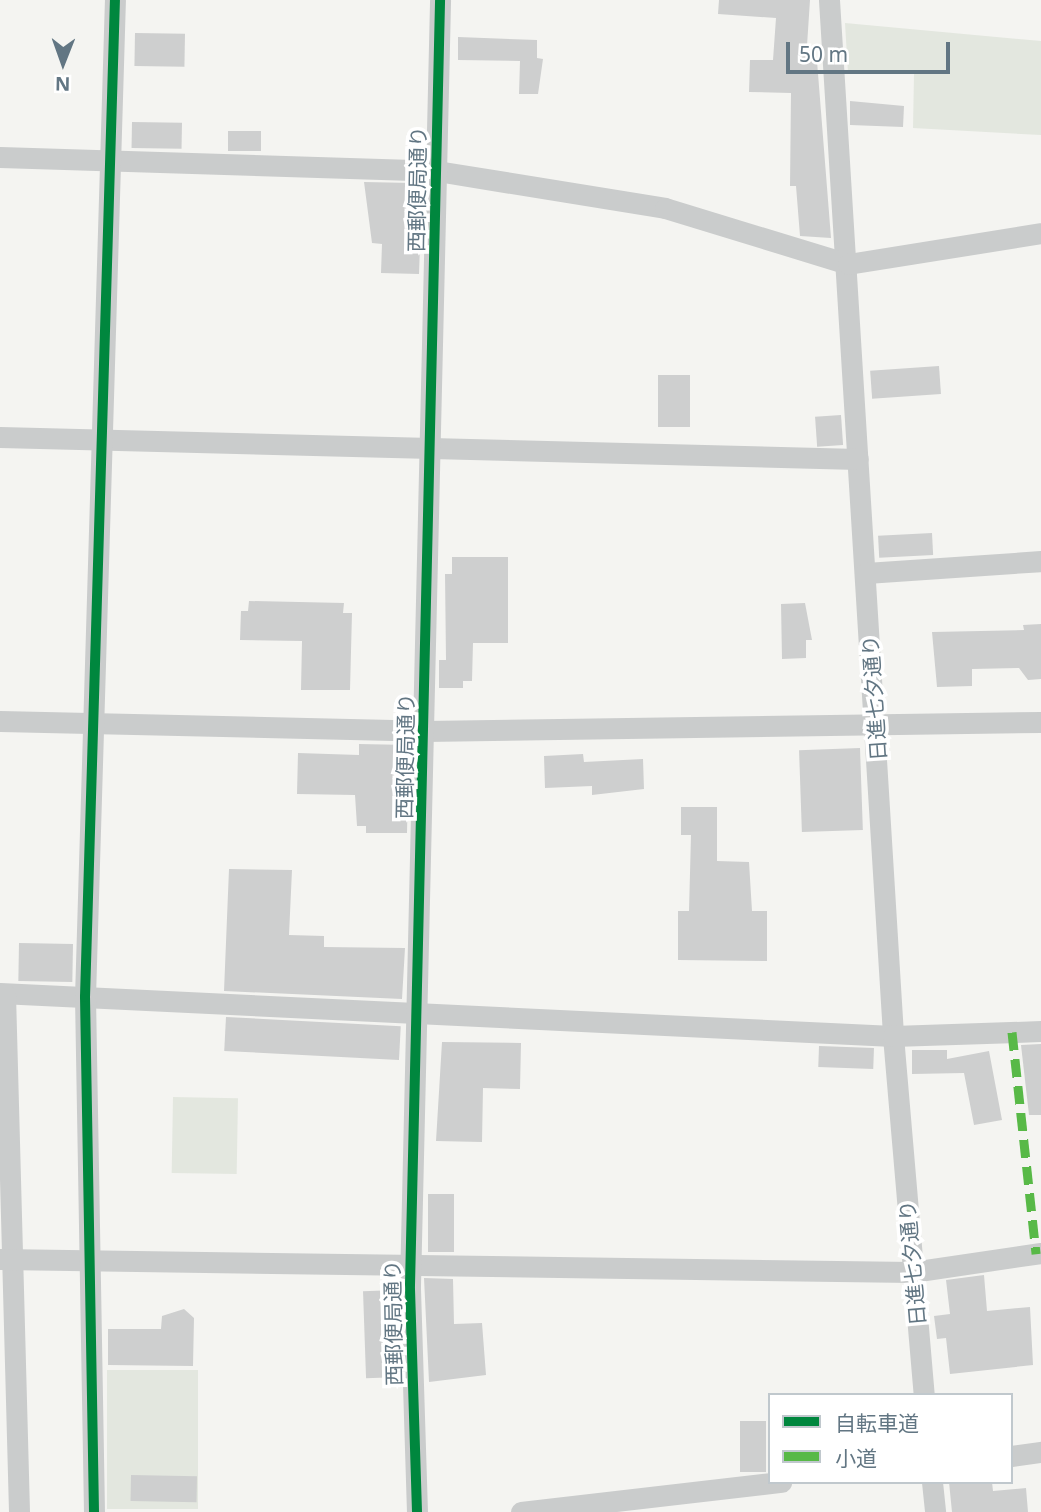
<!DOCTYPE html>
<meta charset="utf-8">
<style>
body{margin:0}
#map{position:relative;width:1041px;height:1512px;overflow:hidden;background:#f4f4f1;font-family:"Noto Sans","Noto Sans JP",sans-serif}
div>[style]{position:absolute}
.green>*{inset:0;background:#e3e7df;transform-origin:0 0}
.building>*{inset:0;background:#cecfcf;transform-origin:0 0}
.street>*{height:21px;margin:-10.5px;padding:0 10.5px;transform-origin:10.5px;border-radius:10.5px;background:#cacccc}
.quiet>*{height:9px;margin-top:-4.5px;transform-origin:0;background:repeating-linear-gradient(90deg,#58b947 0 18px,transparent 0 27px)}
.cycleway>*{height:10px;margin:-5px;padding:0 5px;transform-origin:5px;border-radius:5px;background:#00873e}
span{translate:-50% -50%;white-space:nowrap;text-align:center;line-height:1.15;-webkit-text-stroke:7px #fff;paint-order:stroke}
.street-label{font-size:21px;color:#627683}
.legend{position:absolute;left:768px;top:1393px;width:245px;height:91px;box-sizing:border-box;background:#fff;border:2px solid #c0c8cd;margin:0;padding:9px 12px;list-style:none;font-size:21px;color:#627683}
.legend li{display:flex;align-items:center;gap:14px;height:35px}
.legend b{width:35px;border:2px solid #c0c8cd}
.north{position:absolute;left:28px;top:28px;width:70px;height:70px;-webkit-text-stroke:5px #fff;paint-order:stroke;rotate:181deg;font-size:19px;font-weight:700;line-height:28px;text-align:center;color:#627683}
.north::after{content:'';display:block;margin:auto;width:24px;height:32px;background:#627683;clip-path:polygon(50% 0,100% 100%,50% 72%,0 100%)}
.scale{position:absolute;left:786px;top:42px;width:164px;height:32px;box-sizing:border-box;border:4px solid #627683;border-top:0;padding-left:9px;font-size:21px;line-height:24px;white-space:nowrap;color:#627683;-webkit-text-stroke:5px #fff;paint-order:stroke}
</style>
<div id="map">
<div class="green">
<div style="clip-path:polygon(845px 23px,1041px 41px,1041px 135px,913px 128px,914px 74px,848px 73px)"></div>
<div style="left:173px;top:1097px;width:65px;height:76px;rotate:1deg"></div>
<div style="left:107px;top:1370px;width:91px;height:139px"></div>
</div>
<div class="building">
<div style="clip-path:polygon(719px 0,810px 0,806px 61px,817px 61px,831px 238px,800px 236px,796px 186px,790px 186px,791px 93px,749px 92px,750px 60px,773px 60px,776px 18px,718px 14px)"></div>
<div style="left:135px;top:33px;width:50px;height:33px;rotate:1deg"></div>
<div style="clip-path:polygon(458px 37px,537px 40px,537px 58px,543px 59px,538px 94px,519px 94px,520px 61px,458px 60px)"></div>
<div style="clip-path:polygon(850px 101px,904px 106px,903px 127px,850px 125px)"></div>
<div style="left:132px;top:122px;width:50px;height:26px;rotate:1deg"></div>
<div style="left:228px;top:131px;width:33px;height:20px"></div>
<div style="clip-path:polygon(364px 182px,412px 183px,411px 218px,421px 218px,419px 274px,381px 273px,382px 244px,372px 243px)"></div>
<div style="left:939px;top:366px;width:28px;height:69px;rotate:86deg"></div>
<div style="left:658px;top:375px;width:32px;height:52px"></div>
<div style="left:841px;top:415px;width:30px;height:26px;rotate:86deg"></div>
<div style="left:932px;top:533px;width:22px;height:54px;rotate:87deg"></div>
<div style="clip-path:polygon(452px 557px,508px 557px,508px 643px,473px 643px,472px 681px,463px 681px,463px 688px,439px 688px,439px 660px,446px 660px,445px 574px,452px 574px)"></div>
<div style="clip-path:polygon(249px 601px,344px 603px,343px 613px,352px 613px,350px 690px,301px 690px,302px 641px,240px 640px,241px 611px,248px 611px)"></div>
<div style="clip-path:polygon(805px 603px,812px 640px,806px 640px,806px 658px,782px 659px,781px 604px)"></div>
<div style="clip-path:polygon(1041px 624px,1041px 679px,1028px 680px,1019px 668px,972px 669px,972px 686px,937px 687px,932px 632px,1024px 630px,1023px 625px)"></div>
<div style="clip-path:polygon(359px 744px,409px 745px,407px 833px,366px 833px,366px 826px,357px 826px,355px 795px,297px 794px,298px 753px,359px 755px)"></div>
<div style="left:860px;top:748px;width:82px;height:61px;rotate:88deg"></div>
<div style="clip-path:polygon(583px 754px,584px 762px,643px 759px,644px 789px,592px 795px,592px 786px,545px 788px,544px 756px)"></div>
<div style="clip-path:polygon(681px 807px,717px 807px,717px 861px,749px 862px,752px 911px,767px 911px,767px 961px,678px 960px,678px 911px,689px 911px,691px 835px,681px 835px)"></div>
<div style="clip-path:polygon(229px 869px,292px 870px,289px 935px,324px 936px,324px 947px,405px 948px,402px 999px,224px 991px)"></div>
<div style="left:19px;top:943px;width:54px;height:38px;rotate:1deg"></div>
<div style="left:226px;top:1017px;width:175px;height:34px;rotate:3deg"></div>
<div style="clip-path:polygon(442px 1042px,521px 1043px,520px 1089px,483px 1088px,482px 1142px,436px 1141px)"></div>
<div style="clip-path:polygon(1041px 1044px,1041px 1115px,1029px 1115px,1021px 1045px)"></div>
<div style="left:819px;top:1046px;width:55px;height:21px;rotate:2deg"></div>
<div style="clip-path:polygon(912px 1050px,947px 1050px,947px 1059px,989px 1051px,1002px 1120px,974px 1125px,964px 1073px,912px 1074px)"></div>
<div style="left:428px;top:1194px;width:26px;height:58px"></div>
<div style="clip-path:polygon(984px 1275px,987px 1311px,1030px 1307px,1033px 1365px,950px 1374px,946px 1338px,937px 1339px,934px 1316px,950px 1314px,946px 1280px)"></div>
<div style="clip-path:polygon(424px 1278px,453px 1279px,454px 1324px,482px 1323px,486px 1375px,429px 1382px)"></div>
<div style="left:397px;top:1290px;width:87px;height:34px;rotate:88deg"></div>
<div style="clip-path:polygon(184px 1309px,194px 1318px,193px 1366px,108px 1365px,108px 1329px,161px 1329px,162px 1316px)"></div>
<div style="left:740px;top:1421px;width:26px;height:51px"></div>
<div style="left:131px;top:1475px;width:66px;height:26px;rotate:1deg"></div>
<div style="clip-path:polygon(949px 1482px,992px 1482px,993px 1491px,1026px 1488px,1028px 1512px,952px 1512px)"></div>
</div>
<div class="street">
<div style="left:829px;top:0;width:1038px;rotate:86.46deg"></div>
<div style="left:893px;top:1036px;width:360px;rotate:85.1deg"></div>
<div style="left:0;top:157px;width:437px;rotate:1.8deg"></div>
<div style="left:437px;top:171px;width:231px;rotate:9.2deg"></div>
<div style="left:665px;top:208px;width:191px;rotate:17deg"></div>
<div style="left:848px;top:264px;width:195px;rotate:-9.1deg"></div>
<div style="left:0;top:437px;width:858px;rotate:1.47deg"></div>
<div style="left:866px;top:573px;width:175px;rotate:-3.9deg"></div>
<div style="left:0;top:721px;width:425px;rotate:1.3deg"></div>
<div style="left:425px;top:731px;width:616px;rotate:-0.84deg"></div>
<div style="left:0;top:993px;width:894px;rotate:2.76deg"></div>
<div style="left:893px;top:1036px;width:148px;rotate:-1.9deg"></div>
<div style="left:5px;top:994px;width:518px;rotate:88.45deg"></div>
<div style="left:0;top:1259px;width:912px;rotate:0.82deg"></div>
<div style="left:912px;top:1272px;width:130px;rotate:-8.4deg"></div>
<div style="left:1011px;top:1456px;width:30px;rotate:-8deg"></div>
<div style="left:932px;top:1482px;width:30px;rotate:84deg"></div>
<div style="left:94px;top:1512px;width:515px;rotate:-91deg"></div>
<div style="left:85px;top:997px;width:997px;rotate:-88.28deg"></div>
<div style="left:417px;top:1512px;width:227px;rotate:-91.8deg"></div>
<div style="left:410px;top:1285px;width:1285px;rotate:-88.66deg"></div>
<div style="left:521px;top:1512px;width:262px;rotate:-6.6deg"></div>
</div>
<div class="quiet">
<div style="left:1012px;top:1032px;width:223px;rotate:83.8deg"></div>
</div>
<div class="cycleway">
<div style="left:94px;top:1512px;width:515px;rotate:-91deg"></div>
<div style="left:85px;top:997px;width:997px;rotate:-88.28deg"></div>
<div style="left:417px;top:1512px;width:227px;rotate:-91.8deg"></div>
<div style="left:410px;top:1285px;width:1285px;rotate:-88.66deg"></div>
</div>
<div class="street-label">
<span style="left:417px;top:189px;rotate:-89deg">西郵便局通り</span>
<span style="left:874px;top:698px;rotate:-94deg">日進七夕通り</span>
<span style="left:405px;top:756px;rotate:-89deg">西郵便局通り</span>
<span style="left:912px;top:1263px;rotate:-95deg">日進七夕通り</span>
<span style="left:393px;top:1323px;rotate:-91deg">西郵便局通り</span>
</div>
<ul class="legend">
<li><b style="height:9px;background:#00873e"></b>自転車道</li>
<li><b style="height:9px;background:#58b947"></b>小道</li>
</ul>
<div class="north">N</div>
<div class="scale">50 m</div>
</div>
